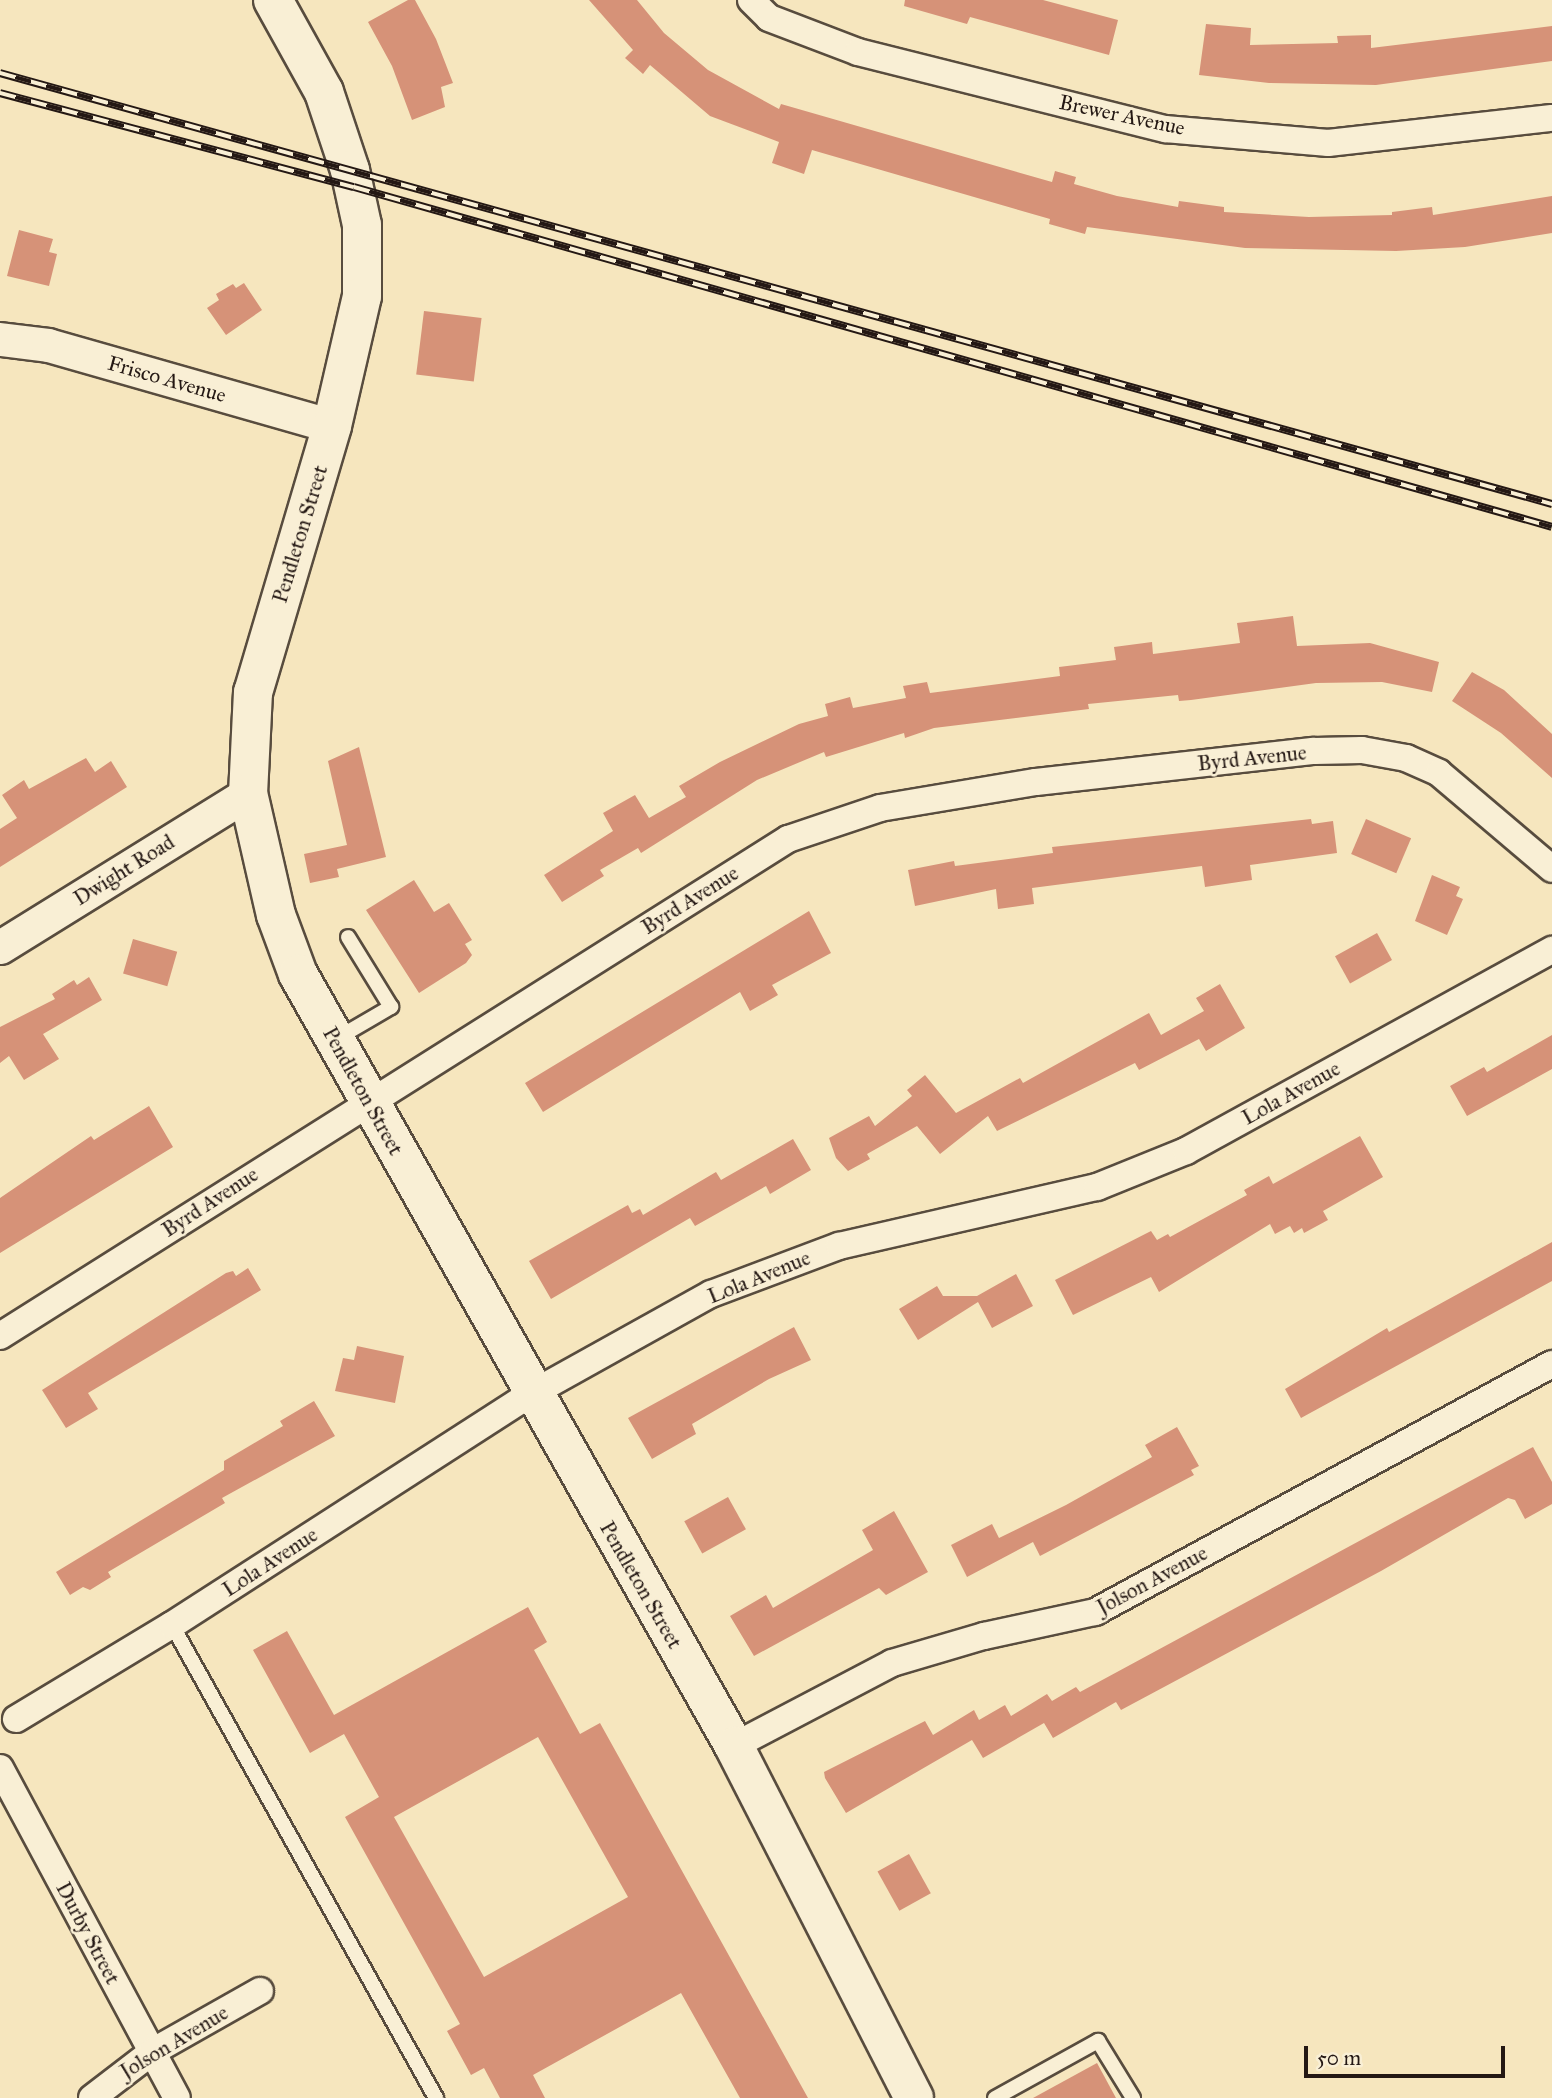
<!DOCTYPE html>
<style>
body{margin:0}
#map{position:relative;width:1552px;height:2098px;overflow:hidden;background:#f6e6be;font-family:"IM FELL Great Primer",serif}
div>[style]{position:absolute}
.building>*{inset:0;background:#d69278;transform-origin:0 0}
.roads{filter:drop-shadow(2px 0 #584c3e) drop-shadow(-2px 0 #584c3e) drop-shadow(0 2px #584c3e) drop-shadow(0 -2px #584c3e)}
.service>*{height:14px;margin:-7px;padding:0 7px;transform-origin:7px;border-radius:7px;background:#f9efd5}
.minor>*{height:26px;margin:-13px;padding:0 13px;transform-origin:13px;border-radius:13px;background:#f9efd5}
.tertiary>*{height:33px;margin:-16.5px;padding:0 16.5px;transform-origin:16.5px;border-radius:16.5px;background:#f9efd5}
.secondary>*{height:38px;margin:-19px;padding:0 19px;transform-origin:19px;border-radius:19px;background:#f9efd5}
.rail>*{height:8px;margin-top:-4px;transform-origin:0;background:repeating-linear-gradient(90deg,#f9efd5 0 16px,#241814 0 32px);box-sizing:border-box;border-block:2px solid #241814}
span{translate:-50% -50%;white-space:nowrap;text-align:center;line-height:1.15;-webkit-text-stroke:5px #f9efd5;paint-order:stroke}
.street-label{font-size:21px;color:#241814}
.scale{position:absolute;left:1304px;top:2046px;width:201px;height:32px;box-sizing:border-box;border:4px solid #241814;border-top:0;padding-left:9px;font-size:21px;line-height:24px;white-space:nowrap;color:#241814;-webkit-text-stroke:5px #f9efd5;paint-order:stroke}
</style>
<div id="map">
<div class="building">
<div style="clip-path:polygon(408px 0,415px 0,436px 39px,453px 83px,441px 87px,445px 107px,412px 120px,392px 66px,368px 22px)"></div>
<div style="clip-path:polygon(589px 0,637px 0,664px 33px,708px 70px,779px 109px,781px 104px,1052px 182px,1055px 171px,1076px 177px,1074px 184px,1117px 196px,1178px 207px,1179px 201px,1224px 207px,1224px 212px,1309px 217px,1392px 215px,1392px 212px,1432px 207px,1433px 215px,1552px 196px,1552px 233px,1465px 247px,1396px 251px,1245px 248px,1087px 227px,1085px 234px,1049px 224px,1050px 219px,812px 150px,804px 174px,772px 163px,779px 142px,710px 116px,650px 65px,643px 74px,625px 58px,633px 50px)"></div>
<div style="clip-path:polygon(905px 0,1043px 0,1118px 20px,1109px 55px,970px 17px,967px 24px,904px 6px)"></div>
<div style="clip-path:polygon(1206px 24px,1251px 28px,1250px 45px,1338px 43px,1337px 36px,1371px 35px,1371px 48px,1552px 26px,1552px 61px,1376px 85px,1269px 83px,1199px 75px)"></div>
<div style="clip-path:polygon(19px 230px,53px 239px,49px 252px,57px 254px,49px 286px,7px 276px)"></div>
<div style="clip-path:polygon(244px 283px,262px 310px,226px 335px,207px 308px,219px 300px,216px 294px,233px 284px,236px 288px)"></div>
<div style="left:424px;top:311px;width:58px;height:64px;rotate:7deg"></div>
<div style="clip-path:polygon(1293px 616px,1297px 646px,1370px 643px,1439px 662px,1432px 692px,1382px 682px,1316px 683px,1191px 700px,1179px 701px,1178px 695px,1088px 704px,1089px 709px,934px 728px,905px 738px,904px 733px,826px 757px,824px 752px,757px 780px,641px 853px,638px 848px,600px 870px,604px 876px,562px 902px,544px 875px,613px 831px,603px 813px,635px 795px,649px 818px,686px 797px,679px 786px,720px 762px,799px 724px,828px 716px,825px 704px,850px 697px,853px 708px,906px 698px,903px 686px,927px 682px,930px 693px,1060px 676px,1059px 667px,1116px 660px,1114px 647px,1152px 642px,1153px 654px,1240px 643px,1237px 623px)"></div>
<div style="clip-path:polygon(1472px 672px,1504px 690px,1552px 734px,1552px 778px,1501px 733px,1452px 701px)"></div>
<div style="clip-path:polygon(359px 747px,386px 857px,337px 869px,339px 877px,310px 883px,304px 854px,347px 845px,328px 761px)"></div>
<div style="clip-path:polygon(86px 758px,95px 772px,111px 761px,127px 787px,0 867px,0 829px,17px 818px,2px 795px,24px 780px,29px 789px)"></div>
<div style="clip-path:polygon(1311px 819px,1312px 824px,1333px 821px,1337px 853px,1250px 865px,1252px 880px,1205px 887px,1202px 866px,1032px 888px,1034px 904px,998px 909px,996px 889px,915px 906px,908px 870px,954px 861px,955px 866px,1053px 853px,1052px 847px)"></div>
<div style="left:1366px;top:819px;width:49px;height:38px;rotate:23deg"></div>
<div style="clip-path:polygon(1432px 875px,1460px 887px,1456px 896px,1463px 899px,1447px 935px,1415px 921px)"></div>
<div style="clip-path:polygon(414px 880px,434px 912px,449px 903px,472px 940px,465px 944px,472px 955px,466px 963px,419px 993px,366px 910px)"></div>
<div style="clip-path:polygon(809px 911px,831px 953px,772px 985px,778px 995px,750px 1011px,740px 992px,543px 1112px,525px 1083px)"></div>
<div style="left:1377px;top:933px;width:31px;height:48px;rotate:61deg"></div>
<div style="left:133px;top:939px;width:46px;height:36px;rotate:16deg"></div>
<div style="clip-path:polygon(89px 977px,102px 1000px,43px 1034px,59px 1059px,24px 1080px,9px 1056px,0 1063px,0 1027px,55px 999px,52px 994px,74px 980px,77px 985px)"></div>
<div style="clip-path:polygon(1220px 984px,1245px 1028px,1206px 1051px,1199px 1039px,1139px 1070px,1135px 1063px,997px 1131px,988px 1116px,940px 1154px,917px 1126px,867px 1154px,870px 1159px,848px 1171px,836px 1158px,829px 1138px,869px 1116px,875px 1126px,912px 1096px,907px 1090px,925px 1075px,956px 1113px,1020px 1078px,1023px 1083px,1149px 1013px,1161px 1035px,1204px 1011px,1196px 998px)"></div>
<div style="clip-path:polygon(1552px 1035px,1552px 1069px,1467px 1116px,1450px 1086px,1484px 1067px,1487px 1072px)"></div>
<div style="clip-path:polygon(149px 1106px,173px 1147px,0 1253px,0 1198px,91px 1136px,94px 1140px)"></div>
<div style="clip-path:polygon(1360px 1136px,1383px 1177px,1323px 1211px,1328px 1220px,1304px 1233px,1302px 1228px,1294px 1233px,1290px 1226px,1275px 1234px,1270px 1224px,1159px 1292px,1151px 1277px,1073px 1315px,1055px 1280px,1151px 1231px,1157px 1240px,1168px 1234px,1170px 1237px,1247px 1195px,1244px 1190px,1269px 1176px,1273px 1184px)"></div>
<div style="clip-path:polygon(793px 1139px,811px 1170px,770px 1194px,766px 1186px,695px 1226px,690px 1218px,551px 1299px,529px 1261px,628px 1205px,632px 1213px,640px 1209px,643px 1215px,716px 1172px,721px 1180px)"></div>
<div style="clip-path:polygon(1552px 1242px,1552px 1281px,1301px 1418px,1285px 1389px,1387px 1328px,1389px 1332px)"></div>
<div style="clip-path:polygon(248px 1268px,261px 1290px,88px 1393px,98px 1409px,66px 1428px,42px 1390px,226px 1273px,233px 1271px,236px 1276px)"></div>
<div style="clip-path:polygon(1016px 1274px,1033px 1306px,992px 1328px,978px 1302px,918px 1340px,899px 1309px,937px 1286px,943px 1296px,977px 1296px)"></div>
<div style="clip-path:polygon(794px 1327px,811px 1360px,769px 1379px,692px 1424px,696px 1434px,652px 1459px,628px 1418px)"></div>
<div style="clip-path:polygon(357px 1346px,404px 1356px,395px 1403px,335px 1391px,343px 1358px,354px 1360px)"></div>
<div style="clip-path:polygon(314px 1401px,335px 1436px,222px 1498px,225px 1503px,108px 1572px,111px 1577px,90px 1590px,83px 1587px,70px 1595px,56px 1572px,224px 1470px,224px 1461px,283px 1426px,280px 1421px)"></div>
<div style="clip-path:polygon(1177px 1427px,1199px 1466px,1191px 1470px,1194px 1475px,1040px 1556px,1033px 1542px,967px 1577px,951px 1545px,992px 1524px,999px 1538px,1066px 1505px,1152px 1457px,1145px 1445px)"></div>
<div style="clip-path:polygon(1533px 1447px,1552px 1482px,1552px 1504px,1525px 1519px,1515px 1500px,1508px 1498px,1381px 1571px,1121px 1710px,1116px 1702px,1053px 1738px,1044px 1723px,983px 1758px,972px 1740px,846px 1813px,825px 1778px,824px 1772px,925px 1721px,933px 1735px,974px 1710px,979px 1720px,1005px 1705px,1011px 1716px,1047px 1694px,1052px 1701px,1076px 1687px,1080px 1692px)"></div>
<div style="left:728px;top:1497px;width:37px;height:50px;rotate:61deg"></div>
<div style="clip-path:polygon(894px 1511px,928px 1572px,886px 1595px,879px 1588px,754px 1656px,730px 1616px,766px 1595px,773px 1608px,873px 1550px,862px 1530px)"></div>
<div style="clip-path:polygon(evenodd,528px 1607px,547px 1642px,534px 1650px,580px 1734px,600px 1723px,808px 2098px,740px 2098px,681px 1993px,533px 2075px,545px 2098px,500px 2098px,484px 2068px,471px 2075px,447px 2031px,460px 2024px,345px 1817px,379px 1797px,344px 1734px,310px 1753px,253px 1650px,287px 1631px,334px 1715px,528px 1607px,538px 1737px,628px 1897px,484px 1977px,394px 1817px,538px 1737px)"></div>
<div style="left:909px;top:1854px;width:45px;height:36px;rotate:61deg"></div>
<div style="clip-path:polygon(1097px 2063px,1116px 2098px,1033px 2098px)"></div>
</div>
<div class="roads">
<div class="service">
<div style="left:336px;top:1039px;width:64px;rotate:-30.2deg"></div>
<div style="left:391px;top:1007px;width:82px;rotate:-121.6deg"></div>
<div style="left:172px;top:1625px;width:542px;rotate:60.83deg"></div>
<div style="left:995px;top:2098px;width:118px;rotate:-29deg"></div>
<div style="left:1098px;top:2041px;width:67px;rotate:58.4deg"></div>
</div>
<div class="minor">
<div style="left:751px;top:0;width:25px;rotate:45deg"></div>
<div style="left:769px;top:18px;width:95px;rotate:20.9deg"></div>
<div style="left:858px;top:52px;width:317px;rotate:14.1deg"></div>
<div style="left:1165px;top:129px;width:164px;rotate:4.9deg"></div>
<div style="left:1328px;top:143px;width:225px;rotate:-6.4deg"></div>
<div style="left:0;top:1336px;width:932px;rotate:-32.24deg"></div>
<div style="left:788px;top:839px;width:97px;rotate:-18.6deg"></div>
<div style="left:880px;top:808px;width:158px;rotate:-9.5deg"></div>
<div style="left:1036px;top:782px;width:280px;rotate:-6.4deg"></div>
<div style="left:1314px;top:751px;width:48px;rotate:-1.2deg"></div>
<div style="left:1362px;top:750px;width:45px;rotate:10.3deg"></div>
<div style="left:1406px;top:758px;width:36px;rotate:24deg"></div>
<div style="left:1439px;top:773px;width:148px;rotate:40.3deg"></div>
<div style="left:16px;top:1719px;width:182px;rotate:-31.1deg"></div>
<div style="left:172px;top:1625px;width:427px;rotate:-32.8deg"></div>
<div style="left:531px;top:1394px;width:206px;rotate:-29.1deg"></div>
<div style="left:711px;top:1294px;width:137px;rotate:-20.6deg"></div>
<div style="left:839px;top:1246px;width:265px;rotate:-12.9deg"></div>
<div style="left:1097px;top:1187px;width:96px;rotate:-22deg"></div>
<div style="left:1186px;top:1151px;width:418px;rotate:-28.8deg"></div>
<div style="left:734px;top:1746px;width:178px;rotate:-27.7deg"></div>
<div style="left:892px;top:1663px;width:96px;rotate:-16.4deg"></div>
<div style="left:984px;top:1636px;width:114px;rotate:-12.2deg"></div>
<div style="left:1095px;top:1612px;width:520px;rotate:-28.49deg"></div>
<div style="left:0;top:1768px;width:374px;rotate:61.8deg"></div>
<div style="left:92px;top:2098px;width:76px;rotate:-37.5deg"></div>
<div style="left:152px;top:2052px;width:124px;rotate:-29.5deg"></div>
</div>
<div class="tertiary">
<div style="left:0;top:339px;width:48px;rotate:7.1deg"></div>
<div style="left:48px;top:345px;width:295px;rotate:15.9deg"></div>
<div style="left:0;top:947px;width:292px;rotate:-31.8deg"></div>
</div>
<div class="secondary">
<div style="left:273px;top:0;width:105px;rotate:61deg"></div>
<div style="left:324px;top:92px;width:82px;rotate:71.6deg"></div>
<div style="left:350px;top:170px;width:56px;rotate:77.7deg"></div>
<div style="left:362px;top:225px;width:71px;rotate:90deg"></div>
<div style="left:362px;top:296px;width:133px;rotate:103deg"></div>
<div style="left:332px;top:426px;width:277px;rotate:106.5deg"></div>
<div style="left:253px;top:692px;width:101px;rotate:92.8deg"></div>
<div style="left:248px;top:793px;width:125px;rotate:77.1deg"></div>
<div style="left:276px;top:915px;width:63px;rotate:69.6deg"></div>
<div style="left:298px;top:974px;width:887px;rotate:60.54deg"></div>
<div style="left:734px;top:1746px;width:395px;rotate:62.9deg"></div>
</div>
</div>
<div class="rail">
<div style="left:0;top:73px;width:1611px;rotate:15.52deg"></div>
<div style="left:0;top:93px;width:366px;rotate:14.9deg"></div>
<div style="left:354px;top:187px;width:1245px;rotate:15.84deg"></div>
</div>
<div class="street-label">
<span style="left:1122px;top:115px;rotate:12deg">Brewer Avenue</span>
<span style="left:167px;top:379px;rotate:16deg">Frisco Avenue</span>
<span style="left:300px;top:534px;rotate:-73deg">Pendleton Street</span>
<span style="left:1252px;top:758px;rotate:-6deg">Byrd Avenue</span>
<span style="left:124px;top:870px;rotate:-32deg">Dwight Road</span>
<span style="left:690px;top:900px;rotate:-32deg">Byrd Avenue</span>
<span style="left:363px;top:1091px;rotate:61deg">Pendleton Street</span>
<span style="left:1291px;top:1093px;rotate:-29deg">Lola Avenue</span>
<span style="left:210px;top:1202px;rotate:-33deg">Byrd Avenue</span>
<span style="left:759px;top:1277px;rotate:-22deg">Lola Avenue</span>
<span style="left:270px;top:1562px;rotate:-33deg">Lola Avenue</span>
<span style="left:1152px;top:1580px;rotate:-28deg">Jolson Avenue</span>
<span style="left:641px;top:1585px;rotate:60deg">Pendleton Street</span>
<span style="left:88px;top:1933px;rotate:62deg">Durby Street</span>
<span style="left:174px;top:2042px;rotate:-31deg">Jolson Avenue</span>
</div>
<div class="scale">50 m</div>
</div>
